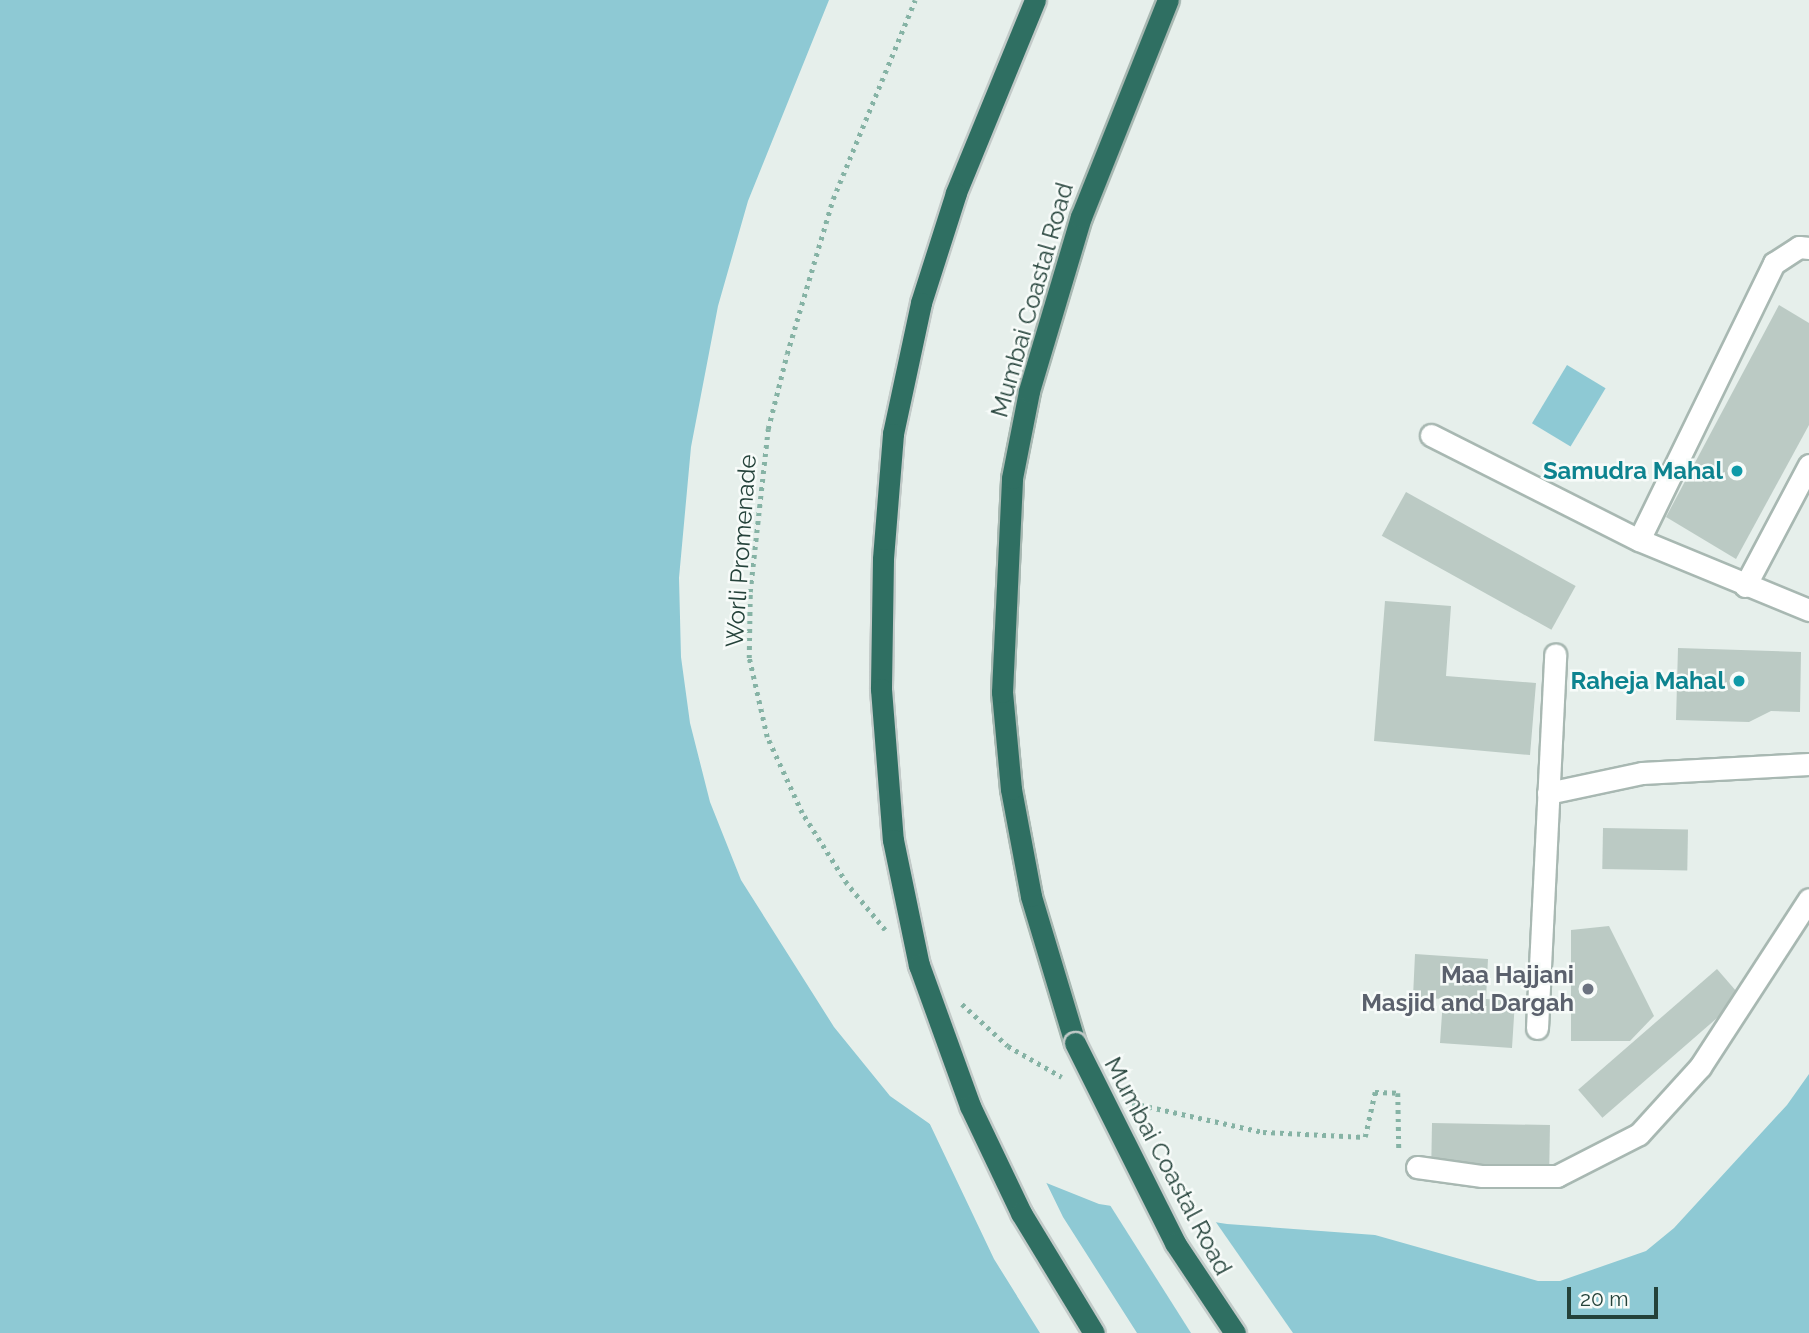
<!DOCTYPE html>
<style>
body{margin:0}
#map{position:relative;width:1809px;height:1333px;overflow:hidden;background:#e6efeb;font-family:Raleway,sans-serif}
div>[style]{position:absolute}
.water>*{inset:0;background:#8ec9d4;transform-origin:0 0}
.pier>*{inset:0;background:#e6efeb}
.building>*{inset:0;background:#bbcac4;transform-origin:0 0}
.path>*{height:4.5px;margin-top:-2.25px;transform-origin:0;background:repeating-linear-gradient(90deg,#86b3a5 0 3.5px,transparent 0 8.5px)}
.roads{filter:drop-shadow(2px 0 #a8b8b2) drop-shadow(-2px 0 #a8b8b2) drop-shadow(0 2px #a8b8b2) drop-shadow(0 -2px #a8b8b2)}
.minor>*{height:21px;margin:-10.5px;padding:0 10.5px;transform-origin:10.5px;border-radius:10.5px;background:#fff}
.highway>*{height:21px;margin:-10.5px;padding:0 10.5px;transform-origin:10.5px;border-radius:10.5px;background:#2f6f62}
.bridges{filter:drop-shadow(2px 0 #c2cac8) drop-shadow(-2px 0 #c2cac8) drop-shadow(0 2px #c2cac8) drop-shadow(0 -2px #c2cac8)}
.highway-bridge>*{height:21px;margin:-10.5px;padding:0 10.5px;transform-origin:10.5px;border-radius:10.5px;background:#2f6f62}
.dots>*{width:19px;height:19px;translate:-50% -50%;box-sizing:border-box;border:4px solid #f7fbf9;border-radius:50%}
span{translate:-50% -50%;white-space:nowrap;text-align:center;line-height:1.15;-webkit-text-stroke:5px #f7fbf9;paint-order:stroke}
.street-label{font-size:24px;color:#24423a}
.culture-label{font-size:24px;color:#0d838f;font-weight:700}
.right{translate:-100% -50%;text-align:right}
.worship-label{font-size:24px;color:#5b616d;font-weight:700}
.scale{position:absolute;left:1567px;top:1287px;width:91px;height:32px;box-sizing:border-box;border:4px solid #24423a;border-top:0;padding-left:9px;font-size:21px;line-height:24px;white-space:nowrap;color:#24423a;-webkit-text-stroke:5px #f7fbf9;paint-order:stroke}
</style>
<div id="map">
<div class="water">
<div style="clip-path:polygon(0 0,829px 0,748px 201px,718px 306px,691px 447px,679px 578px,681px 657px,690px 723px,710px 802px,741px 880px,834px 1027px,890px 1096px,947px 1136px,1019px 1172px,1099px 1204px,1227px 1224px,1375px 1235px,1538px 1281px,1560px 1281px,1646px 1251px,1674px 1228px,1787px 1105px,1809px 1074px,1809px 1333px,0 1333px)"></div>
<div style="left:1567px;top:365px;width:45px;height:68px;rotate:31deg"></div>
</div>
<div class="pier">
<div style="clip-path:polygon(927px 1118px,949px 1133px,1044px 1178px,1063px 1217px,1137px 1333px,1040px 1333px,994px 1259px)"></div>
<div style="clip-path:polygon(1108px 1202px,1213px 1218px,1293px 1333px,1191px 1333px)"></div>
</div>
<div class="building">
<div style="clip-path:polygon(1779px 305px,1809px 323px,1809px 425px,1736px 559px,1666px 517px)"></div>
<div style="left:1406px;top:492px;width:194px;height:50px;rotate:29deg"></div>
<div style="clip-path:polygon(1385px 601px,1451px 606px,1446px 676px,1536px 683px,1530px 755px,1374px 741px)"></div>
<div style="clip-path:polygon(1678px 648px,1801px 652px,1800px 712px,1771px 711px,1749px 722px,1676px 720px)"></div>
<div style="left:1603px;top:828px;width:85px;height:41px;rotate:1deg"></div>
<div style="clip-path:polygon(1609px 926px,1654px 1016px,1630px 1041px,1571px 1041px,1571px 930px)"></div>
<div style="clip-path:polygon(1415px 954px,1488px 959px,1486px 999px,1515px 1001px,1512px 1048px,1440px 1043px,1443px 999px,1413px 997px)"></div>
<div style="left:1717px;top:969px;width:37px;height:184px;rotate:49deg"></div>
<div style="left:1432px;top:1123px;width:118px;height:43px;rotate:1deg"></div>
</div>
<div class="path">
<div style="left:885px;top:930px;width:60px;rotate:-129.6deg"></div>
<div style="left:847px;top:884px;width:84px;rotate:-122.4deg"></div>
<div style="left:802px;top:813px;width:84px;rotate:-114.7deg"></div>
<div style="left:767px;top:737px;width:81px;rotate:-102.8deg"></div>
<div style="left:749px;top:658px;width:66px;rotate:-89.1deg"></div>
<div style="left:750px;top:592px;width:164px;rotate:-83.7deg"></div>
<div style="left:768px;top:429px;width:77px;rotate:-75.8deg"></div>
<div style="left:787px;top:354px;width:162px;rotate:-73.5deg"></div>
<div style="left:833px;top:199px;width:215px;rotate:-67.6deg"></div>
<div style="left:962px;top:1004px;width:62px;rotate:42.4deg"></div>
<div style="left:1008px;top:1046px;width:62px;rotate:29.9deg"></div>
<div style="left:1132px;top:1103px;width:134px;rotate:12.5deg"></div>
<div style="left:1263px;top:1132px;width:102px;rotate:2.8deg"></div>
<div style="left:1365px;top:1137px;width:46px;rotate:-77.5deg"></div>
<div style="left:1375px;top:1092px;width:23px;rotate:2deg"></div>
<div style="left:1398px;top:1093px;width:57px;rotate:89deg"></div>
</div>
<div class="roads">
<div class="minor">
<div style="left:1809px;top:248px;width:10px;rotate:-174deg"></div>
<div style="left:1799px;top:247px;width:30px;rotate:147deg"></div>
<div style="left:1774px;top:263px;width:308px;rotate:116deg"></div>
<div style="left:1639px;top:540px;width:184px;rotate:22.4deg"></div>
<div style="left:1431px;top:435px;width:233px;rotate:26.8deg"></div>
<div style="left:1745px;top:586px;width:137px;rotate:-62.1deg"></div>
<div style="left:1548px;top:793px;width:96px;rotate:-12deg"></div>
<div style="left:1642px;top:773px;width:167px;rotate:-3.1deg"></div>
<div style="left:1537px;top:1028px;width:374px;rotate:-87.2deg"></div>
<div style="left:1417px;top:1167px;width:66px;rotate:7.9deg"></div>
<div style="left:1482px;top:1176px;width:75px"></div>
<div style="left:1557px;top:1176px;width:92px;rotate:-27.1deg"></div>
<div style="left:1639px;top:1134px;width:91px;rotate:-47.7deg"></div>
<div style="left:1700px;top:1067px;width:200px;rotate:-57deg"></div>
</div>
<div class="highway">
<div style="left:1075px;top:1043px;width:153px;rotate:-106.7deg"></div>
<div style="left:1031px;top:896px;width:109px;rotate:-100.6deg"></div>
<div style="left:1011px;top:789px;width:97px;rotate:-95.3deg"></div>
<div style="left:1002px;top:692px;width:214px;rotate:-87.3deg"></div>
<div style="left:1012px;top:478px;width:89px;rotate:-78.9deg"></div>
<div style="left:1029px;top:391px;width:182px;rotate:-73.4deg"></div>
<div style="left:1081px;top:217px;width:234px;rotate:-68.2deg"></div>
</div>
</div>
<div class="bridges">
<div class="highway-bridge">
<div style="left:1035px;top:0;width:209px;rotate:112.3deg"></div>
<div style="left:956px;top:193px;width:115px;rotate:107.7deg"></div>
<div style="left:921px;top:303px;width:134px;rotate:102.1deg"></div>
<div style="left:893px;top:434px;width:125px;rotate:94.6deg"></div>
<div style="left:883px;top:559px;width:130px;rotate:90.9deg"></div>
<div style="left:881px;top:689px;width:151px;rotate:85.5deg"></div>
<div style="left:893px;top:840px;width:128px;rotate:78.3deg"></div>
<div style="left:919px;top:965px;width:150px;rotate:70.1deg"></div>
<div style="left:970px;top:1106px;width:119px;rotate:64.5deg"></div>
<div style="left:1021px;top:1213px;width:140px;rotate:58.7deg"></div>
<div style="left:1075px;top:1043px;width:224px;rotate:63.4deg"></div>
<div style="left:1175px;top:1243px;width:108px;rotate:56.3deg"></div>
</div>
</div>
<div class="dots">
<div style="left:1737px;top:471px;background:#0f9aa8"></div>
<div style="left:1739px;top:681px;background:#0f9aa8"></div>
<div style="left:1588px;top:989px;background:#6b7280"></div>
</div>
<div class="street-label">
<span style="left:1032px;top:300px;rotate:-74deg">Mumbai Coastal Road</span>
<span style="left:741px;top:551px;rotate:-86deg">Worli Promenade</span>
<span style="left:1168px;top:1166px;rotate:62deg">Mumbai Coastal Road</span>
</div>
<div class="culture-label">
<span class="right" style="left:1723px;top:471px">Samudra Mahal</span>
<span class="right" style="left:1725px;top:681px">Raheja Mahal</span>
</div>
<div class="worship-label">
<span class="right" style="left:1574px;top:989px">Maa Hajjani<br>Masjid and Dargah</span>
</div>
<div class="scale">20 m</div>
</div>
